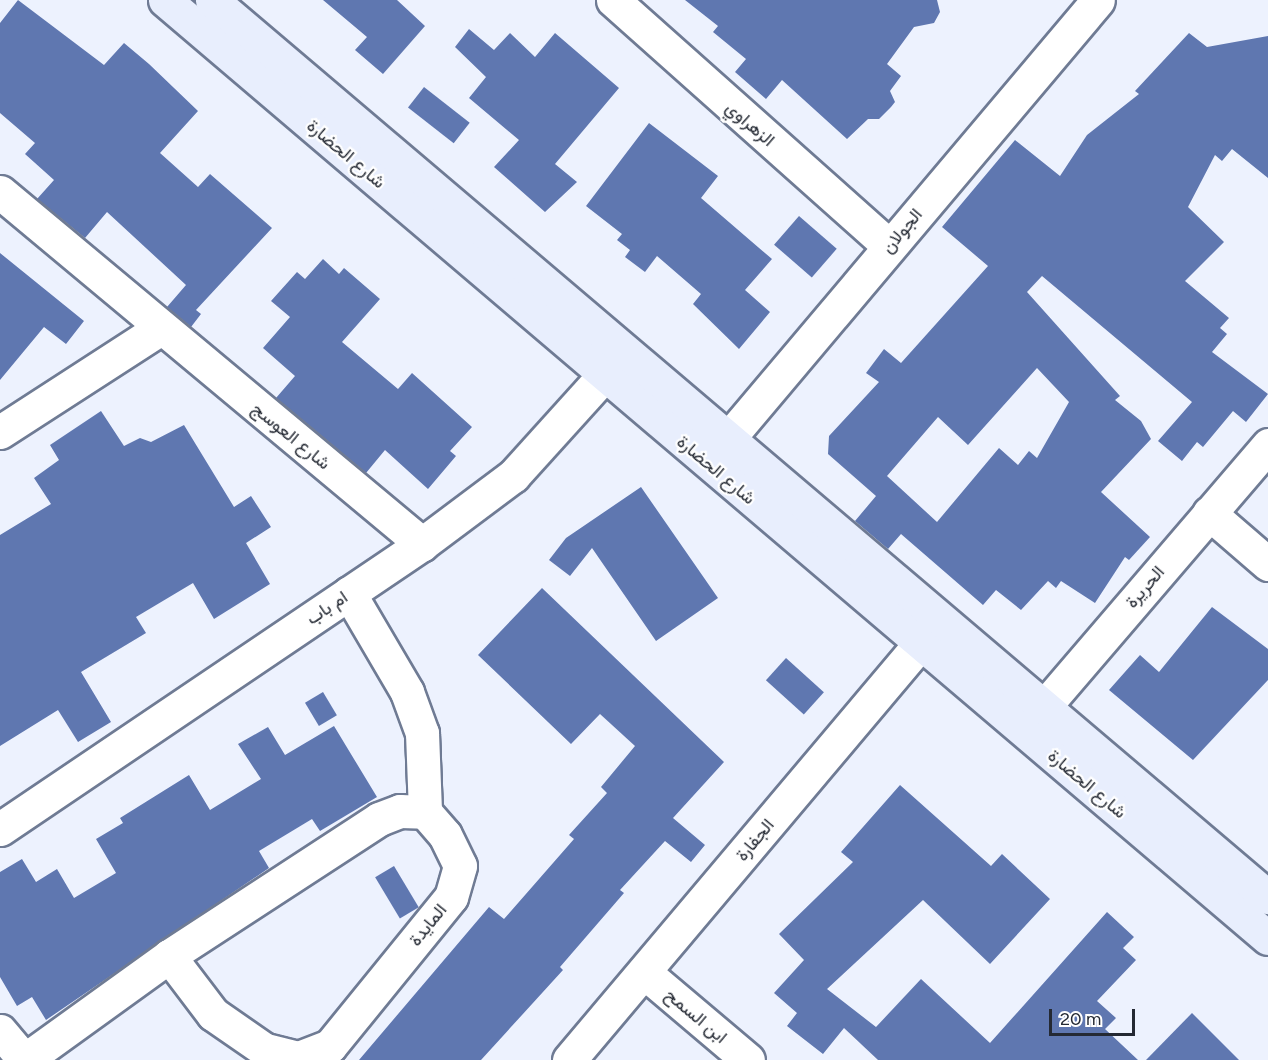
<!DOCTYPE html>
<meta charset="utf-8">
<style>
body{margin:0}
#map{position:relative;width:1268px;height:1060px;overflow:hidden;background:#edf2fe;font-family:Figtree,Vazirmatn,sans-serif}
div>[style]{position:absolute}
.building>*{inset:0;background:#5f77b0;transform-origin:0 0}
.roads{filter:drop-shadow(2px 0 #6f7b94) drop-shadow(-2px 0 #6f7b94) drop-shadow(0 2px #6f7b94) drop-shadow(0 -2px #6f7b94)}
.street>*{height:33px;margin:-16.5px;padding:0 16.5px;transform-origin:16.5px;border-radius:16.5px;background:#fff}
.secondary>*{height:33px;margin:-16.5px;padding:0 16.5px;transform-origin:16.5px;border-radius:16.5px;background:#e8eefd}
span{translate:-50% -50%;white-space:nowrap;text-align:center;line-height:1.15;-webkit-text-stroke:4.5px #fff;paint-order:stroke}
.street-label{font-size:18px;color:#242933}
.scale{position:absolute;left:1049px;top:1009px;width:86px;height:27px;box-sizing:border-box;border:3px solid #242933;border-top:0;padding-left:8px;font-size:18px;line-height:21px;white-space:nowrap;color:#242933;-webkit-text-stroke:4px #fff;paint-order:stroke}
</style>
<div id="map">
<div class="building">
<div style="clip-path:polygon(18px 0,104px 65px,124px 43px,149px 64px,198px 111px,160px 153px,198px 187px,210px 174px,272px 228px,196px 310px,201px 314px,191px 327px,167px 307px,186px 285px,107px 212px,85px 238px,37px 199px,54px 180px,25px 154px,35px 143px,0 113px,0 23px)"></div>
<div style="clip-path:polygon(323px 0,397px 0,425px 26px,383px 74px,355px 50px,367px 37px)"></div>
<div style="clip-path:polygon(685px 0,937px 0,940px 12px,934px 23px,914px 27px,887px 64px,901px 76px,890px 91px,895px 102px,891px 107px,879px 119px,868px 119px,847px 139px,782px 80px,766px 99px,735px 72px,746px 59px,713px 32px,718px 26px)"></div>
<div style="clip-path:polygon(469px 29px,494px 50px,510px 33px,535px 57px,555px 33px,619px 88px,555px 164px,577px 182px,545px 212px,494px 167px,519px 140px,469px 98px,486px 77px,455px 47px)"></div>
<div style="clip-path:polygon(evenodd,1189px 33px,1207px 47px,1268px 36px,1268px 178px,1232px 149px,1222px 161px,1215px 155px,1188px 207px,1224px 242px,1185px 281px,1229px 318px,1220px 328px,1227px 334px,1212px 352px,1268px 394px,1246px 422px,1233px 411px,1203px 447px,1197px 442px,1182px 461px,1158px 441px,1192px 402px,1042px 276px,1027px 292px,1120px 396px,1115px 400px,1141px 421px,1151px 439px,1101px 492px,1150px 537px,1129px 560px,1125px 557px,1095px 603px,1061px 581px,1056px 588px,1048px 581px,1021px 610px,996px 590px,983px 605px,901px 534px,888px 549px,855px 521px,876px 496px,828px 454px,829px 436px,879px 382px,866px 373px,884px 349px,901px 363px,988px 266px,942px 227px,1015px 140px,1060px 176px,1087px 135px,1139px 94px,1135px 91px,1189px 33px,1037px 368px,1069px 402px,1037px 458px,1029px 451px,1018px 465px,999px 448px,937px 522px,887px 476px,938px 417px,968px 445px,1037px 368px)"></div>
<div style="left:424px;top:87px;width:58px;height:26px;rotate:38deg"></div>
<div style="clip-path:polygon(649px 123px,718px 176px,701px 198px,772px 259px,745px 290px,770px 312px,739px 349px,693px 304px,701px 294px,657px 256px,645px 272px,625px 257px,630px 250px,617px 240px,622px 234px,586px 206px)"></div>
<div style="left:799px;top:216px;width:50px;height:38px;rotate:41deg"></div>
<div style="clip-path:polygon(0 253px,84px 321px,66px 344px,44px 327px,0 380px)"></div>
<div style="clip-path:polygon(323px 259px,339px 274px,344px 268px,380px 299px,342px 342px,398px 389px,412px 373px,472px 427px,450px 451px,456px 456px,428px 489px,385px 450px,366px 473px,276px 398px,295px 376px,263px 348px,290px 317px,271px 301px,297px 272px,305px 279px)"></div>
<div style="clip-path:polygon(101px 411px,124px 446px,140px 438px,151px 442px,184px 425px,234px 507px,251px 496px,271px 527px,246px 543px,270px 584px,214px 619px,193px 583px,136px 617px,146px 633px,81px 672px,111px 722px,78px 742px,58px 710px,0 746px,0 535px,51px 504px,34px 478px,59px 460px,50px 445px)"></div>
<div style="clip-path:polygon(641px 487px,718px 598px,656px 641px,592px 548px,570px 576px,549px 560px,566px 538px)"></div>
<div style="clip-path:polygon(542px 588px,724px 762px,673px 818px,705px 845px,691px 862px,665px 841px,620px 890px,624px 893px,560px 967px,563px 970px,481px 1060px,359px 1060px,489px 907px,504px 919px,574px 839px,569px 835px,607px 793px,601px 787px,635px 746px,600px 714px,571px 744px,478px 655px)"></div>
<div style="clip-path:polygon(1212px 607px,1268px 649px,1268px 680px,1193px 760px,1109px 690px,1140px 655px,1159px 672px)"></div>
<div style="left:786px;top:658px;width:51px;height:30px;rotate:42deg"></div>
<div style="left:323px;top:692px;width:27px;height:21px;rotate:59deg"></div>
<div style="clip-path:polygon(334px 726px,377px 797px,320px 831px,312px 819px,259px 851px,269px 868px,46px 1020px,32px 997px,17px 1006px,0 977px,0 872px,22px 859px,36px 882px,57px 869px,74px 898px,116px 873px,96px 839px,123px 823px,120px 818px,189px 775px,210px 810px,261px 779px,238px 744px,268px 727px,285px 755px)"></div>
<div style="clip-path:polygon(900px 785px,991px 866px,1002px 854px,1050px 899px,990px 964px,923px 900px,827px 989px,876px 1027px,921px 979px,990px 1043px,1107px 912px,1134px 937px,1123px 948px,1136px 960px,1097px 1001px,1116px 1018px,1105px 1029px,1138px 1060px,878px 1060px,844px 1028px,823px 1054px,787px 1026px,797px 1013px,774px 993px,804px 960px,779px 934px,853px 862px,841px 852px)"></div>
<div style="left:394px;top:866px;width:48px;height:22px;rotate:59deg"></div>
<div style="clip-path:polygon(1192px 1013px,1239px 1060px,1146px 1060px)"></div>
</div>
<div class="roads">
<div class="street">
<div style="left:613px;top:0;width:370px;rotate:41.7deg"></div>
<div style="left:0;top:192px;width:550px;rotate:39.83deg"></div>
<div style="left:0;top:432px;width:189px;rotate:-32.9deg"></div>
<div style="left:711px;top:459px;width:600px;rotate:-49.86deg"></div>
<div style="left:1209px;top:513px;width:78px;rotate:40.8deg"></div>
<div style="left:349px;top:593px;width:115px;rotate:59.6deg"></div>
<div style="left:407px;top:692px;width:44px;rotate:69.9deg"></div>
<div style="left:422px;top:733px;width:79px;rotate:87.8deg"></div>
<div style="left:1025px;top:729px;width:374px;rotate:-49.4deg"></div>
<div style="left:0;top:829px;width:509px;rotate:-34.03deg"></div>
<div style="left:422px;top:544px;width:114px;rotate:-36.8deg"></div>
<div style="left:513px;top:476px;width:166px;rotate:-47.9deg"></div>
<div style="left:644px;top:972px;width:136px;rotate:40.2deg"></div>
<div style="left:0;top:1031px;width:38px;rotate:50deg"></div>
<div style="left:25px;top:1060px;width:178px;rotate:-35.8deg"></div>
<div style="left:169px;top:956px;width:251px;rotate:-33.1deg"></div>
<div style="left:379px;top:819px;width:22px;rotate:-21deg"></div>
<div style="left:400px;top:811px;width:25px;rotate:2deg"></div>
<div style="left:425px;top:812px;width:30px;rotate:49deg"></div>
<div style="left:445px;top:835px;width:34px;rotate:64deg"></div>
<div style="left:460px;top:866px;width:32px;rotate:106deg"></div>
<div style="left:451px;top:897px;width:192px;rotate:129.1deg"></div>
<div style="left:330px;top:1046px;width:34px;rotate:159deg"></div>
<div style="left:298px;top:1058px;width:34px;rotate:-166deg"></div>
<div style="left:265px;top:1050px;width:63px;rotate:-145.3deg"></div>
<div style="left:213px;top:1014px;width:73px;rotate:-127.2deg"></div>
<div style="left:569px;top:1060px;width:576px;rotate:-49.86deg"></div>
</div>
<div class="secondary">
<div style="left:165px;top:0;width:1448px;rotate:40.38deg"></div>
<div style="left:212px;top:0;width:1386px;rotate:40.35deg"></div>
</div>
</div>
<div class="street-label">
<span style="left:750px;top:124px;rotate:41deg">الزهراوي</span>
<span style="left:346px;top:154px;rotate:40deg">شارع الحضارة</span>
<span style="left:902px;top:231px;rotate:-50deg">الجولان</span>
<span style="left:291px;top:436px;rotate:39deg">شارع العوسج</span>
<span style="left:716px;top:470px;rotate:40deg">شارع الحضارة</span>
<span style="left:1145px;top:587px;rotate:-49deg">الحريرة</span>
<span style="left:327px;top:608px;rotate:-34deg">ام باب</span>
<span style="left:1087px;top:784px;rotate:40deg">شارع الحضارة</span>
<span style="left:755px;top:840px;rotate:-50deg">الجفارة</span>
<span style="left:428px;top:925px;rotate:-51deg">المايدة</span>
<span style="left:696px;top:1016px;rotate:40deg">ابن السمح</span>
</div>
<div class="scale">20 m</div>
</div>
